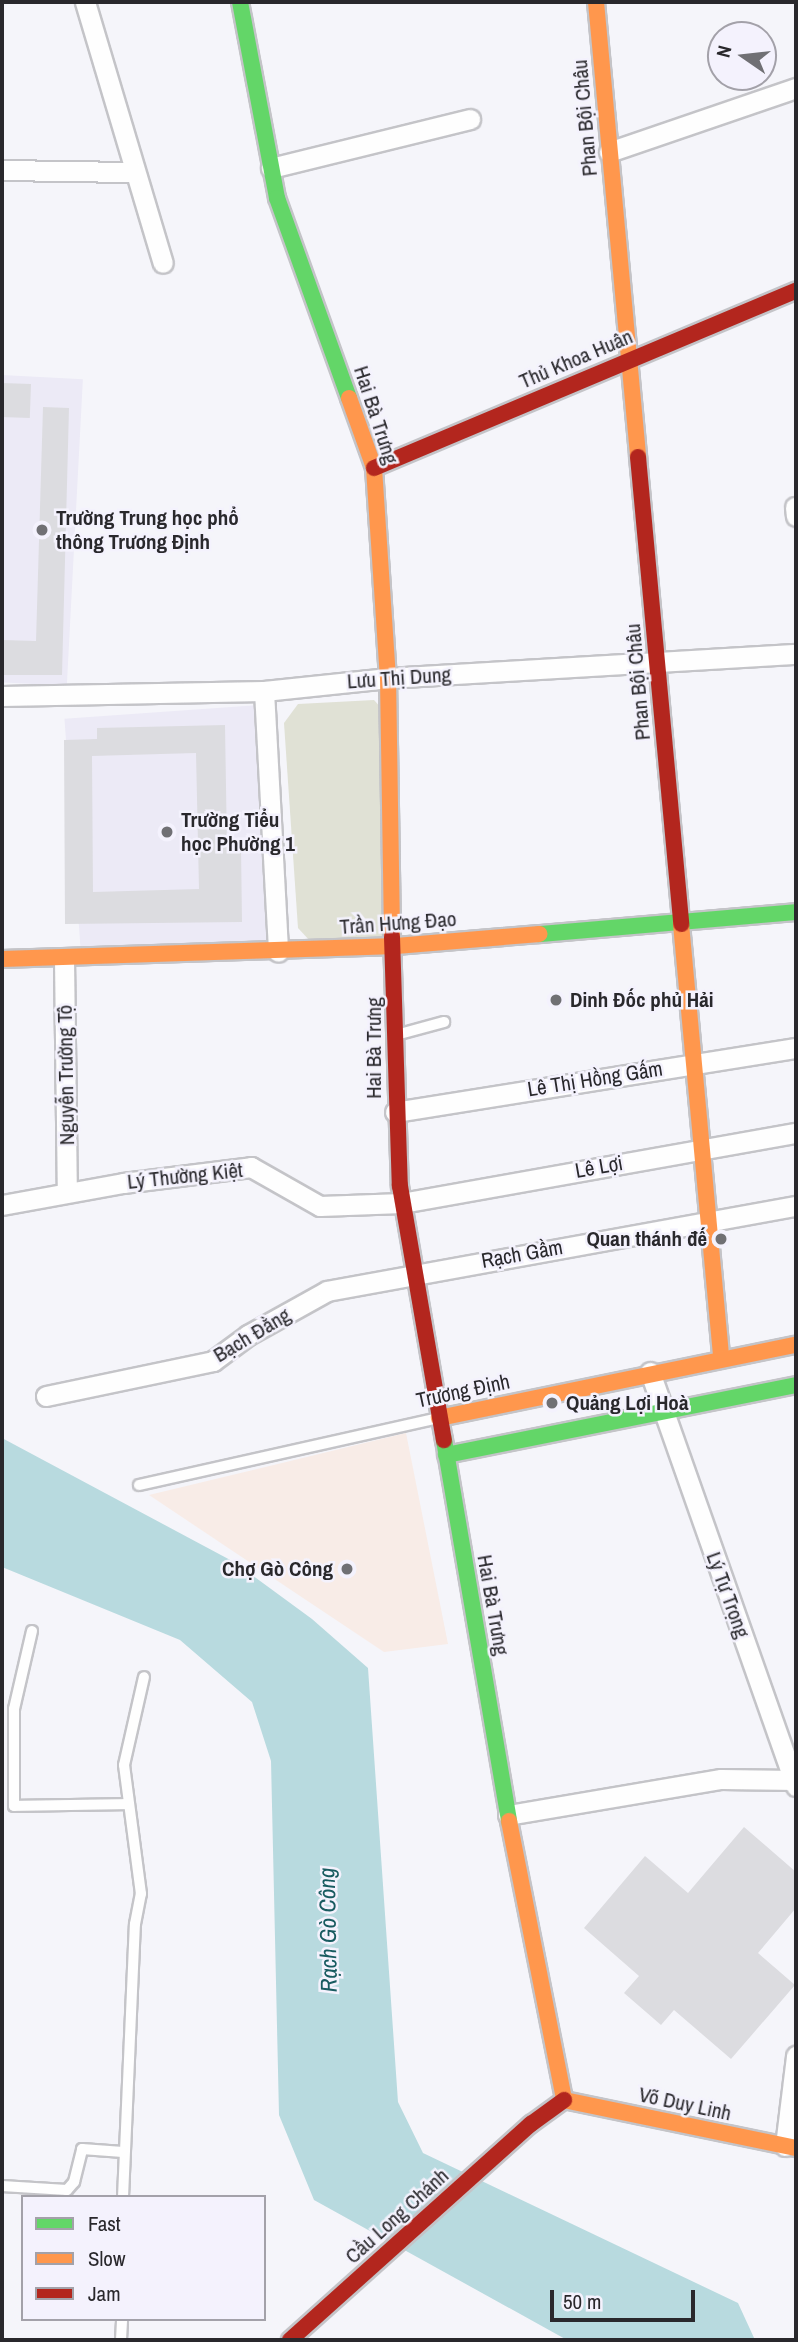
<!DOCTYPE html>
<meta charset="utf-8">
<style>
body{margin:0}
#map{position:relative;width:798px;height:2342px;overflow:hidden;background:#f5f5fa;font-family:"Archivo Narrow",sans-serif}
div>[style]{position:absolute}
.commercial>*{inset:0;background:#f8ece7}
.built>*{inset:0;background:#eceaf6;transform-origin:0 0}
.green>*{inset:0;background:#e0e1d5}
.water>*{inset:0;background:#b8dadf}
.building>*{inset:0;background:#dcdce0;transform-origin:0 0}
.roads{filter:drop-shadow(2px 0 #c4c4c8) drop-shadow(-2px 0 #c4c4c8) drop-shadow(0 2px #c4c4c8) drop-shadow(0 -2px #c4c4c8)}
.lane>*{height:10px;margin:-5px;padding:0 5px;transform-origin:5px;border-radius:5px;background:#fefefe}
.street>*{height:19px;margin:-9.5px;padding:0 9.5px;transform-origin:9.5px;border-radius:9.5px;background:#fefefe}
.fast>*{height:16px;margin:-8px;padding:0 8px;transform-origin:8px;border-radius:8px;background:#63d668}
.slow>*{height:16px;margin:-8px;padding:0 8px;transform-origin:8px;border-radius:8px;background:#ff974d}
.jam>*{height:16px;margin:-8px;padding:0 8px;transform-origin:8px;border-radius:8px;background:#b3261e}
.dots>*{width:19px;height:19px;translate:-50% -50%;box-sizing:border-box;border:4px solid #f4f2fd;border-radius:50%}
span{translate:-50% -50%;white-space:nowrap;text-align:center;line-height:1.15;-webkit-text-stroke:5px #f4f2fd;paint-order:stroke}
.street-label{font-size:21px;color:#29282c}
.poi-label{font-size:21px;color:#29282c;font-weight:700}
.left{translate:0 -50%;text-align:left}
.right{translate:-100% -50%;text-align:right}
.water-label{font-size:23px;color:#185b60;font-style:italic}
.frame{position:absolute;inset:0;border:4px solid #29282c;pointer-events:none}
.legend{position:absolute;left:21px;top:2195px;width:245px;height:126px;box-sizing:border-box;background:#f4f2fd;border:2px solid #a3a1a9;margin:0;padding:9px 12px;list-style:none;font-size:21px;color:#29282c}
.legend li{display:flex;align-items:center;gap:14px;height:35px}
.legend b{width:35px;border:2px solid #a3a1a9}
.north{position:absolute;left:707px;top:21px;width:70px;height:70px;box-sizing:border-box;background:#f4f2fd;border:2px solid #a3a1a9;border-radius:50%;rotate:284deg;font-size:19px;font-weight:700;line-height:28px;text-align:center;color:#29282c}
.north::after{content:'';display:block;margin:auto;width:24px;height:32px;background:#707074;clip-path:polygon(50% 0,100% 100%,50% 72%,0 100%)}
.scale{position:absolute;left:550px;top:2290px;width:145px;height:32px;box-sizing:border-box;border:4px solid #29282c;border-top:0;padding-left:9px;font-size:21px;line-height:24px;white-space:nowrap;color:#29282c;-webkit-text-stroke:5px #f4f2fd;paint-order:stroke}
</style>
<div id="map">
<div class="commercial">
<div style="clip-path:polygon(406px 1433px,448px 1644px,384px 1652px,149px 1495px)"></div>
</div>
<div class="built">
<div style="left:2px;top:375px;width:81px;height:307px;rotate:3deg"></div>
<div style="left:261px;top:705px;width:236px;height:197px;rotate:86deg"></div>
</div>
<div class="green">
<div style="clip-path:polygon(374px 700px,391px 719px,382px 939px,310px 941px,298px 928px,284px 723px,298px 704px)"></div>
</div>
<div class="water">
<div style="clip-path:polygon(2px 1438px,234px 1562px,312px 1619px,368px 1668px,398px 2102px,423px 2153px,738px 2303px,755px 2340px,567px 2340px,314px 2200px,279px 2115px,271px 1761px,252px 1702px,180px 1640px,2px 1567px)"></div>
</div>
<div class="building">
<div style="left:2px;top:383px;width:29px;height:34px;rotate:2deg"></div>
<div style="clip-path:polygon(43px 407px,69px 408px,62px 675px,2px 675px,2px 640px,36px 641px)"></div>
<div style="clip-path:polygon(evenodd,225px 725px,227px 847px,241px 847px,242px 922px,65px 924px,64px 740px,97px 739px,97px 728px,225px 725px,196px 753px,199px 889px,93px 892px,92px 756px,196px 753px)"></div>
<div style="clip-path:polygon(744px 1827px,796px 1872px,796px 1908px,758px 1953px,795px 1985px,731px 2059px,674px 2010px,661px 2025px,624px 1993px,639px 1976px,584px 1928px,645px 1856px,688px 1893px)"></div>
</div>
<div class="roads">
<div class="lane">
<div style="left:396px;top:1035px;width:50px;rotate:-15.2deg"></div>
<div style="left:139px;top:1485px;width:306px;rotate:-12.6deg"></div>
<div style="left:32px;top:1631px;width:80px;rotate:103deg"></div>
<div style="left:14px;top:1709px;width:97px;rotate:90deg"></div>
<div style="left:14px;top:1806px;width:113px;rotate:-1deg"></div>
<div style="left:2px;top:2186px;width:65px;rotate:3.5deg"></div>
<div style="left:67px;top:2190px;width:11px;rotate:-49deg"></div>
<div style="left:74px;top:2182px;width:34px;rotate:-76deg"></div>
<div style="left:82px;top:2149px;width:41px;rotate:4.2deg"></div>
<div style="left:123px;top:2197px;width:273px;rotate:-87.5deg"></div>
<div style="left:135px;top:1924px;width:31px;rotate:-79deg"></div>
<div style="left:141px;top:1894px;width:130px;rotate:-97.5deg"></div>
<div style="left:124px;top:1765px;width:90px;rotate:-77.2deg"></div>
<div style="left:121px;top:2340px;width:21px;rotate:-87deg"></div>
</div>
<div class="street">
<div style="left:85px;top:2px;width:272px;rotate:73.4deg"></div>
<div style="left:609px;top:152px;width:198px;rotate:-18.9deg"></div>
<div style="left:271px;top:168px;width:205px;rotate:-13.8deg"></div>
<div style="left:2px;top:170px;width:133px;rotate:0.9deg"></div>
<div style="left:795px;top:507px;width:9px;rotate:84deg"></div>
<div style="left:264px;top:691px;width:261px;rotate:86.9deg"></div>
<div style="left:2px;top:696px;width:262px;rotate:-1.1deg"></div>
<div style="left:264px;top:691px;width:125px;rotate:-6deg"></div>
<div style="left:388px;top:678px;width:409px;rotate:-3.4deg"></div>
<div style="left:64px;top:958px;width:234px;rotate:89.3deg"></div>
<div style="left:395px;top:1112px;width:406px;rotate:-9.1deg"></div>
<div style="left:2px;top:1205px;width:123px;rotate:-10.3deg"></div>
<div style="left:123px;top:1183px;width:129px;rotate:-7.1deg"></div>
<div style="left:251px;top:1167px;width:79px;rotate:29.5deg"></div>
<div style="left:320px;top:1206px;width:82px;rotate:-2.1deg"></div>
<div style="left:402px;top:1203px;width:400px;rotate:-10.1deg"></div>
<div style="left:650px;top:1372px;width:439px;rotate:70.6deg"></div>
<div style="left:46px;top:1396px;width:171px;rotate:-11.8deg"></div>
<div style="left:213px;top:1361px;width:44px;rotate:-36.6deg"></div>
<div style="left:248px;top:1335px;width:90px;rotate:-29.1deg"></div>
<div style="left:327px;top:1291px;width:477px;rotate:-10.3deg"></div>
<div style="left:508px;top:1815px;width:216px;rotate:-9.6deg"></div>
<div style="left:721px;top:1779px;width:75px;rotate:0.8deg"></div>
<div style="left:785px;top:2146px;width:91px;rotate:-83deg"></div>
</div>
<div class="fast">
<div style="left:240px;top:2px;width:199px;rotate:79.3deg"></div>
<div style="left:277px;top:198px;width:213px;rotate:70.2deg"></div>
<div style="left:540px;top:934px;width:257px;rotate:-4.9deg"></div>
<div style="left:444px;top:1440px;width:387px;rotate:80.3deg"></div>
<div style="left:446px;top:1455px;width:357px;rotate:-11.3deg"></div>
</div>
<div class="slow">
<div style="left:596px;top:2px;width:457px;rotate:84.7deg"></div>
<div style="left:349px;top:398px;width:74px;rotate:70.3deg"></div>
<div style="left:374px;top:468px;width:210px;rotate:86.2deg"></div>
<div style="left:388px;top:678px;width:259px;rotate:89.1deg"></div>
<div style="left:681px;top:924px;width:437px;rotate:84.7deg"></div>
<div style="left:2px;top:959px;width:394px;rotate:-1.9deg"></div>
<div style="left:396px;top:946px;width:144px;rotate:-4.8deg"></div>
<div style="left:439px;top:1418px;width:364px;rotate:-11.6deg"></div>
<div style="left:509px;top:1821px;width:284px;rotate:78.8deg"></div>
<div style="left:564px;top:2100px;width:237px;rotate:11.7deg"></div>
</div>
<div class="jam">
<div style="left:638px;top:457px;width:469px;rotate:84.7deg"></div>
<div style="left:374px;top:468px;width:458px;rotate:-22.8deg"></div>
<div style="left:392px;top:937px;width:249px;rotate:88.2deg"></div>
<div style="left:400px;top:1186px;width:258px;rotate:80.2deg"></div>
<div style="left:290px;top:2340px;width:324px;rotate:-41.9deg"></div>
<div style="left:531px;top:2124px;width:41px;rotate:-36deg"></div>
</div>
</div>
<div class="dots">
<div style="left:42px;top:530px;background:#707074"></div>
<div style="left:167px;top:832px;background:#707074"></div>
<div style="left:556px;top:1000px;background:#707074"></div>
<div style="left:721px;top:1239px;background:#707074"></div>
<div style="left:552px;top:1403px;background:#707074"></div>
<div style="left:347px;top:1569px;background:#707074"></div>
</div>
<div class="street-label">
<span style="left:585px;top:118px;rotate:-95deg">Phan Bội Châu</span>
<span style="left:576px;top:359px;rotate:-23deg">Thủ Khoa Huân</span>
<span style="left:376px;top:415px;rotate:72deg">Hai Bà Trưng</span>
<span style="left:399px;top:678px;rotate:-4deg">Lưu Thị Dung</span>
<span style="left:638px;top:682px;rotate:-95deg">Phan Bội Châu</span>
<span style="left:398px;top:923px;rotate:-4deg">Trần Hưng Đạo</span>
<span style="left:374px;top:1048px;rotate:-90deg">Hai Bà Trưng</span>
<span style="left:66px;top:1075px;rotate:-91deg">Nguyễn Trường Tộ</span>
<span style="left:595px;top:1079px;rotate:-9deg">Lê Thị Hồng Gấm</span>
<span style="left:599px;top:1167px;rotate:-10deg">Lê Lợi</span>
<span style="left:185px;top:1176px;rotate:-6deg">Lý Thường Kiệt</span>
<span style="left:522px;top:1254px;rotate:-10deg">Rạch Gầm</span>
<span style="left:252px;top:1335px;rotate:-31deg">Bạch Đằng</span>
<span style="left:463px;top:1391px;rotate:-12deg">Trương Định</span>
<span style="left:728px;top:1595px;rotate:70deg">Lý Tự Trọng</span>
<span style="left:493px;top:1605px;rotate:80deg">Hai Bà Trưng</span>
<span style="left:685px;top:2104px;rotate:12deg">Võ Duy Linh</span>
<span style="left:397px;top:2216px;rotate:-42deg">Cầu Long Chánh</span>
</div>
<div class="poi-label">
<span class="left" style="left:56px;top:530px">Trường Trung học phổ<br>thông Trương Định</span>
<span class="left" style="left:181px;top:832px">Trường Tiểu<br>học Phường 1</span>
<span class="left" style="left:570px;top:1000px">Dinh Đốc phủ Hải</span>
<span class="right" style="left:707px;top:1239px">Quan thánh đế</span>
<span class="left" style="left:566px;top:1403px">Quảng Lợi Hoà</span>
<span class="right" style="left:333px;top:1569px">Chợ Gò Công</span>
</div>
<div class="water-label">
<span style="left:328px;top:1930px;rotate:-91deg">Rạch Gò Công</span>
</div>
<div class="frame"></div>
<ul class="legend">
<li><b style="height:9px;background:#63d668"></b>Fast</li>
<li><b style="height:9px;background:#ff974d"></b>Slow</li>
<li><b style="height:9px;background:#b3261e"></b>Jam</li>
</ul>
<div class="north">N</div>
<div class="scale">50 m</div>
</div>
